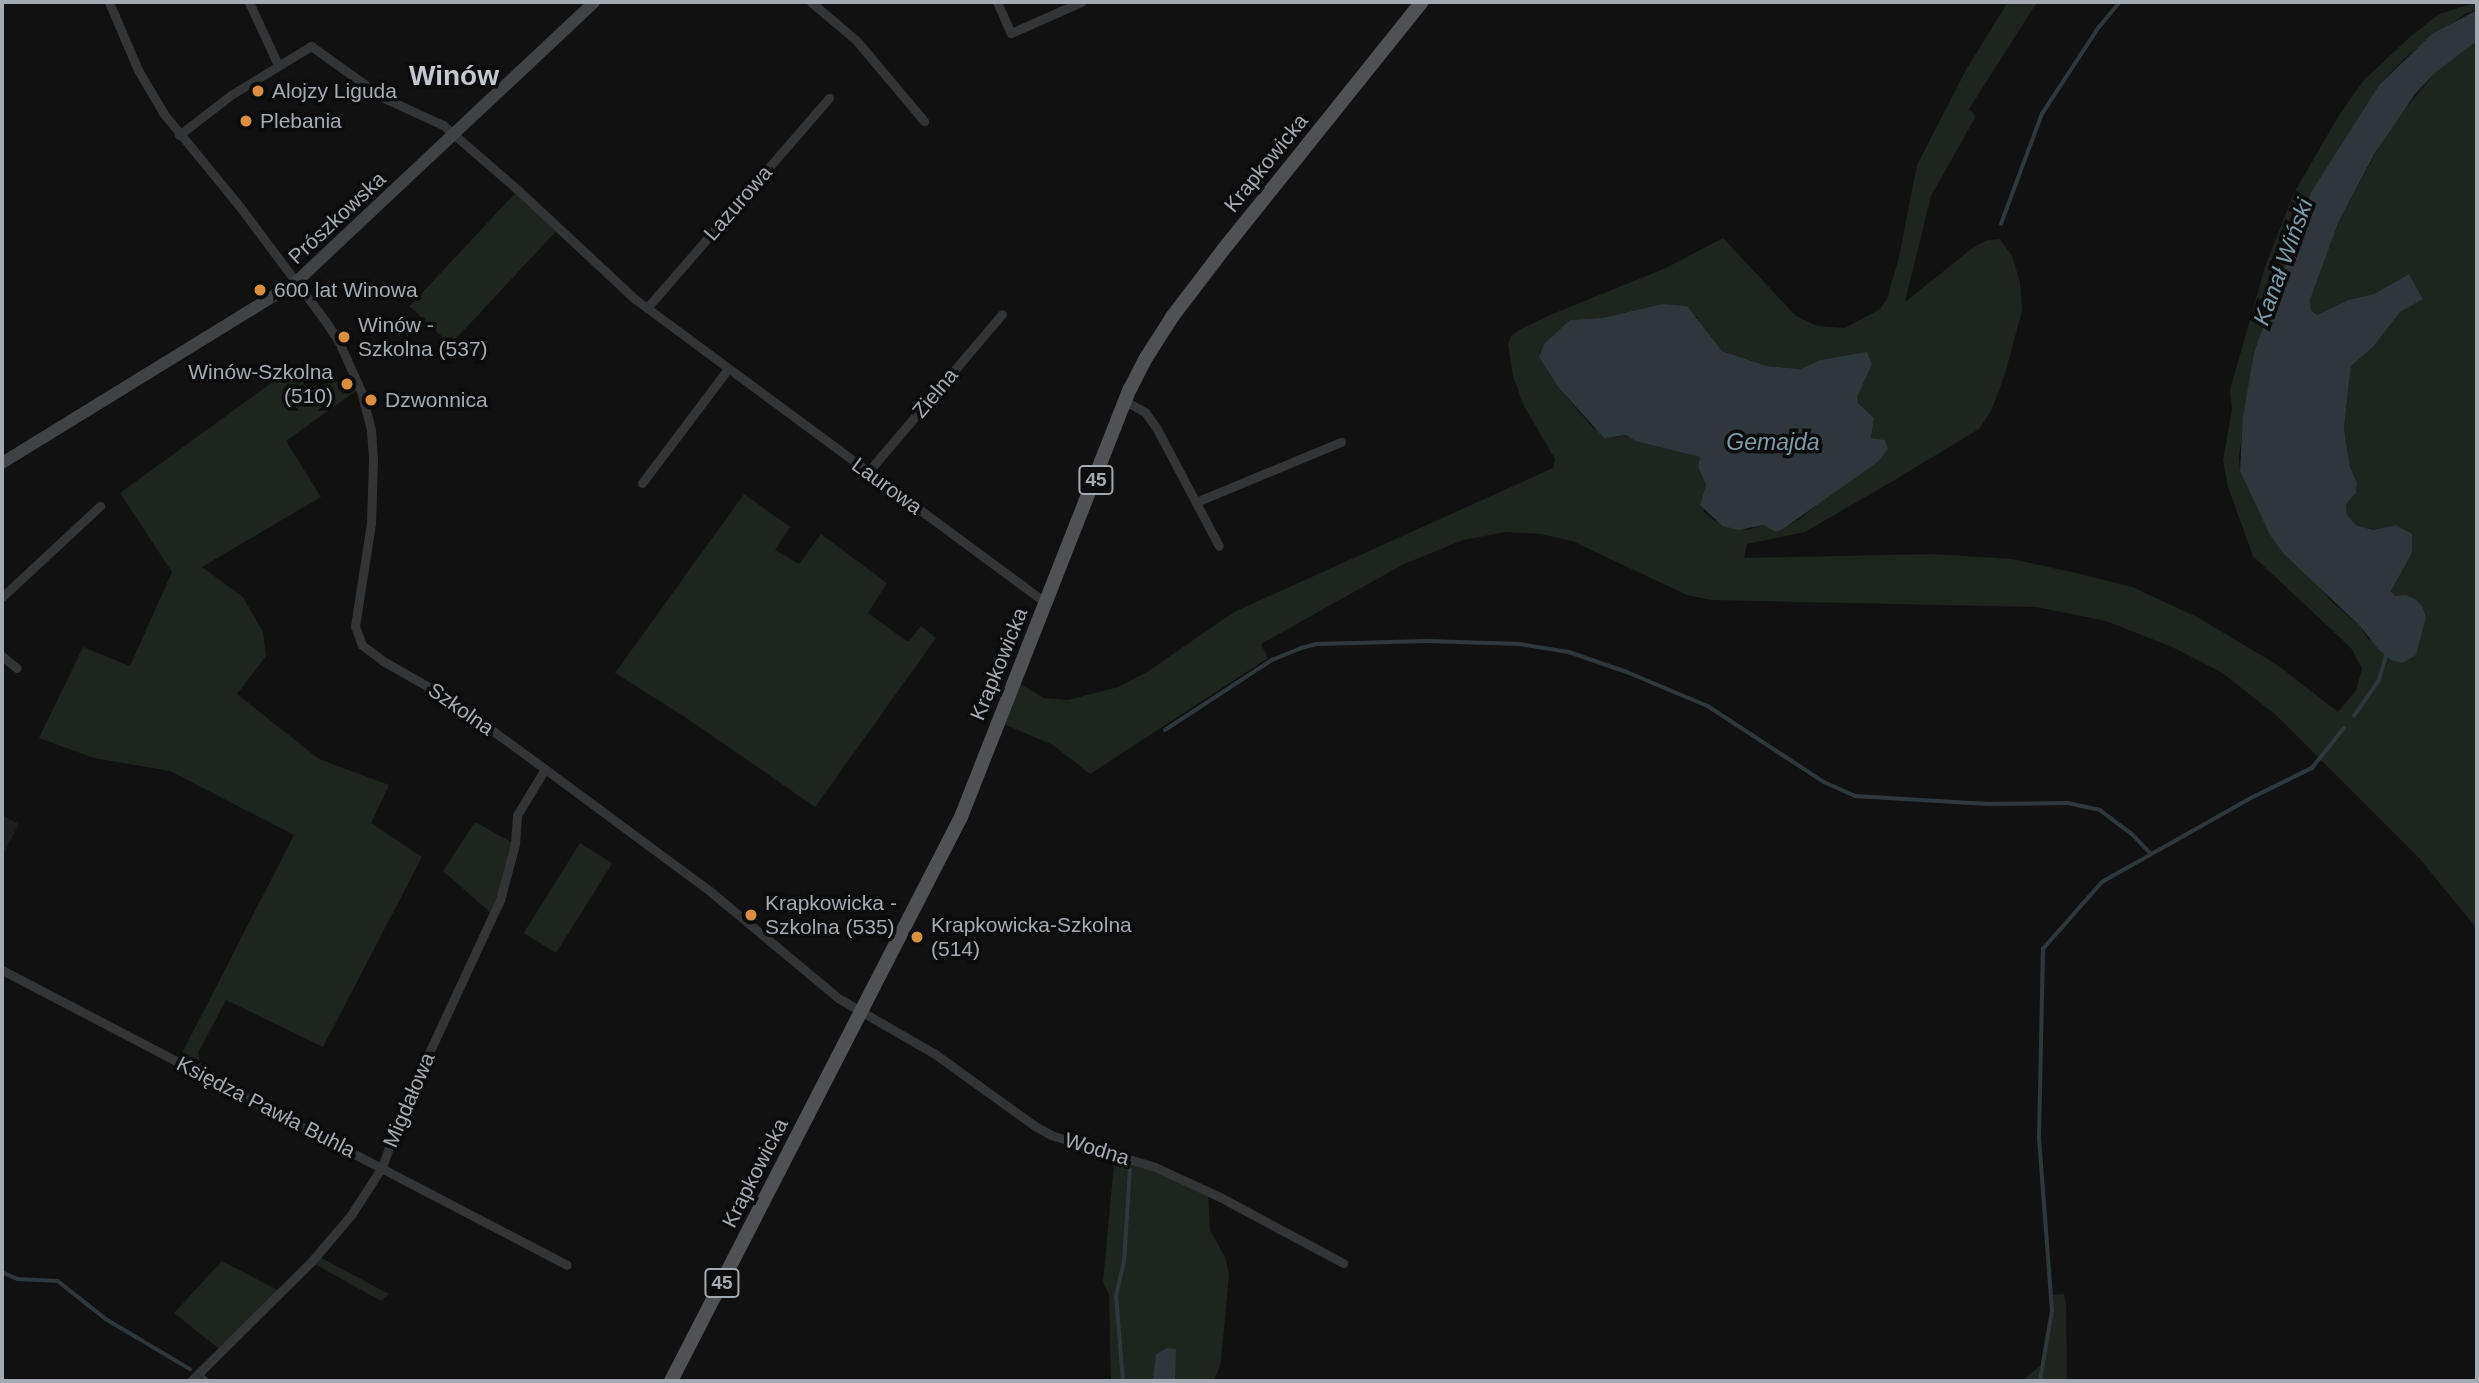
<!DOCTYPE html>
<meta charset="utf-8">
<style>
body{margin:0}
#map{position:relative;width:2479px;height:1383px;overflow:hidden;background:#111112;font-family:Arial,sans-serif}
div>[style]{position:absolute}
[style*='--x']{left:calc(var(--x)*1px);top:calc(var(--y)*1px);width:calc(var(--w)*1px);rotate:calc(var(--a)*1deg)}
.built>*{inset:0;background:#1d1d1f}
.green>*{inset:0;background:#1e241e;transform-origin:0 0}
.water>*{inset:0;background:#2e373b}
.stream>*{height:3.5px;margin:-1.75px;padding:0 1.75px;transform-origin:1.75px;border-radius:1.75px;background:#2e373b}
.minor>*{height:9px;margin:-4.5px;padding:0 4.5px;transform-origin:4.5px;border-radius:4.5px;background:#323436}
.secondary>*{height:12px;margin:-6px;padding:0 6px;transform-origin:6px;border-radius:6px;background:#404346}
.primary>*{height:14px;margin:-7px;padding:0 7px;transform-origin:7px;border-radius:7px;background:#4f5155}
.dots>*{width:19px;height:19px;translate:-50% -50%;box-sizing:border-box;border:4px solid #0c0c0d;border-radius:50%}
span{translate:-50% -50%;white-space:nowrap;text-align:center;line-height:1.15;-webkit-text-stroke:7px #0c0c0d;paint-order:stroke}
.shield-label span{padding:2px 5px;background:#0c0c0d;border:2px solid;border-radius:5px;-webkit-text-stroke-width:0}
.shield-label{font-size:19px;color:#a4aab1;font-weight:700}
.poi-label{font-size:21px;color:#a4aab1}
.left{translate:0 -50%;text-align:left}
.right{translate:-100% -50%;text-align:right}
.street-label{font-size:21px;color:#a4aab1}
.water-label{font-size:23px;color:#7e9ba8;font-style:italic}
.district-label{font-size:28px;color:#c4c8ce;font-weight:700}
.frame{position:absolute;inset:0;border:4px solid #a4aab1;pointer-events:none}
</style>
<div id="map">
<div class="built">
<div style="clip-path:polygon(2px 815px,19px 824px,2px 856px)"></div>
</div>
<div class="green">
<div style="clip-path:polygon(evenodd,2008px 2px,2037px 2px,1969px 109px,1976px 116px,1931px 196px,1905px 302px,1975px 246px,1988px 240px,2000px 239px,2012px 256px,2020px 282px,2022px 311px,2005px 374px,1991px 411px,1979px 429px,1893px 481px,1805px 532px,1747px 544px,1744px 558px,1933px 554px,2012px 559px,2076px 573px,2132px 587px,2197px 617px,2276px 664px,2338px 712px,2356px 690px,2362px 668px,2351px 648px,2253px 556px,2228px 487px,2223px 460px,2232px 410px,2230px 390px,2265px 267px,2294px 193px,2339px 115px,2364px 80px,2411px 36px,2439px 14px,2477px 2px,2477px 10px,2465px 14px,2409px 54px,2379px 85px,2311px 192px,2254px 352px,2239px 457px,2240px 471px,2260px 513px,2331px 601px,2360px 626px,2368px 639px,2416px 655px,2426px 618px,2423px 607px,2406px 595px,2395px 596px,2391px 591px,2412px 553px,2396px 525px,2373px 530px,2356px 525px,2347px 515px,2346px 504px,2356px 493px,2357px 483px,2350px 467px,2344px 428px,2351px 366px,2373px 347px,2400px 312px,2422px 298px,2409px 274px,2374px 294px,2348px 300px,2317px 315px,2311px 310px,2310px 300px,2339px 221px,2390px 127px,2435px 73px,2477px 41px,2477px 929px,2420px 859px,2276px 715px,2221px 672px,2172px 647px,2106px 621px,2036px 607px,1711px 600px,1687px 595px,1572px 541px,1541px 534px,1506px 532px,1463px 540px,1402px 565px,1261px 644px,1268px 658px,1090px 774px,1053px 745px,999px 722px,1015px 681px,1044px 698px,1068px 700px,1118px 687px,1147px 672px,1234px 612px,1553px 468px,1555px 459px,1524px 406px,1513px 376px,1508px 344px,1511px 336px,1519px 330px,1550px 315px,1666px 268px,1723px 238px,1796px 316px,1817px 326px,1845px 328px,1880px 309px,1887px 299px,1899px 257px,1917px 165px,1967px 68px,2008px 2px,1662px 304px,1697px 317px,1705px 333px,1722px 351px,1767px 366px,1800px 369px,1820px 360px,1867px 353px,1864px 381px,1857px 397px,1859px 404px,1874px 418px,1871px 439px,1881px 439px,1879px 461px,1837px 488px,1800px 519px,1776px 532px,1763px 525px,1747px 530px,1722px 526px,1711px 518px,1704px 512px,1706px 485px,1698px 468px,1700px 457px,1635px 441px,1626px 435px,1616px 437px,1594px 429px,1558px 387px,1539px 357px,1541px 350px,1570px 320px,1602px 318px,1662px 304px)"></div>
<div style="left:518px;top:190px;width:56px;height:159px;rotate:43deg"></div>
<div style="clip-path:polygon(293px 367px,307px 388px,355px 378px,360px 388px,286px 441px,321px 497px,202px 567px,243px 597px,263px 632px,266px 656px,237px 694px,319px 759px,389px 785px,371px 823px,422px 857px,323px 1047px,226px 1000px,198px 1053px,204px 1075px,178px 1061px,294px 835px,170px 771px,94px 758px,39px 738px,83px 647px,130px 666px,172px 572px,120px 493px)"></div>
<div style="clip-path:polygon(744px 494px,790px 527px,775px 550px,799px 564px,821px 534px,887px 583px,868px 613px,908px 642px,921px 626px,936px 638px,815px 807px,685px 717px,615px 673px)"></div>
<div style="clip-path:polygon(475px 822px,515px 844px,493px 915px,443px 871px)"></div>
<div style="left:580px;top:843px;width:38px;height:106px;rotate:32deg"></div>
<div style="clip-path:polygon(1115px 1154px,1208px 1192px,1210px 1230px,1225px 1257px,1229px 1274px,1221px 1362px,1214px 1381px,1111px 1381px,1109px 1295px,1103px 1281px)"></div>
<div style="clip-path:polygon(316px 1255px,389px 1294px,381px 1301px,311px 1262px)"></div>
<div style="clip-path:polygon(222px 1261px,281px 1292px,223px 1352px,174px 1313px)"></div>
<div style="clip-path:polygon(2064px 1294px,2066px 1304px,2067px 1381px,2022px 1381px,2043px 1363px,2052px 1311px,2051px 1295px)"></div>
</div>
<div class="water">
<div style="clip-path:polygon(2477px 10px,2477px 41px,2435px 73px,2415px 94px,2375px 153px,2339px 221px,2310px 300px,2311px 310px,2317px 315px,2348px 300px,2374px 294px,2409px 274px,2423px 299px,2400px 312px,2373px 347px,2351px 366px,2344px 428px,2350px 467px,2357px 483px,2356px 493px,2346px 504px,2347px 515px,2356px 525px,2373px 530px,2396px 525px,2412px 534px,2412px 553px,2391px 591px,2395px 596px,2406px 595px,2415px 599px,2423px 607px,2426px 618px,2416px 655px,2402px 663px,2391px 660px,2379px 650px,2360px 626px,2284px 554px,2270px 535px,2240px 471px,2243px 417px,2254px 352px,2311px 192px,2379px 85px,2432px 34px)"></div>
<div style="clip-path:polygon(1662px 304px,1687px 306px,1722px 351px,1767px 366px,1800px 369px,1820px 360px,1867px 352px,1872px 364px,1857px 397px,1859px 404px,1874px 418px,1871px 438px,1885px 440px,1888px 449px,1879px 461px,1783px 529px,1776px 532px,1763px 525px,1739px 530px,1722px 526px,1700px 505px,1706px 485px,1698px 467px,1700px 457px,1635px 441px,1626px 435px,1604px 438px,1558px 387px,1539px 357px,1544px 344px,1570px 320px,1602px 318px)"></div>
<div style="clip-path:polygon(1167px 1348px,1176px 1349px,1175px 1381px,1153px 1381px,1156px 1354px)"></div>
</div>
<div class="stream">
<div style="--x:2001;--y:224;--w:117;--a:-69.6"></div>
<div style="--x:2042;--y:114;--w:104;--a:-56.8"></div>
<div style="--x:2099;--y:27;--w:33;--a:-50"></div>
<div style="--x:2354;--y:716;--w:44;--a:-55.2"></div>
<div style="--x:2379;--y:680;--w:25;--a:-74"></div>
<div style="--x:1165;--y:730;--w:128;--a:-33.2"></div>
<div style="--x:1272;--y:660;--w:31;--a:-22"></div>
<div style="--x:1301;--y:648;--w:16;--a:-14"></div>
<div style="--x:1317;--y:644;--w:110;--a:-1.6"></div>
<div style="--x:1427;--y:641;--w:93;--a:1.8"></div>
<div style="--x:1520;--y:644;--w:50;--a:9.3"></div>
<div style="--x:1569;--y:652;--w:61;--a:19"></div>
<div style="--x:1627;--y:672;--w:88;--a:22.8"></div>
<div style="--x:1708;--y:706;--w:139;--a:33.2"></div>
<div style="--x:1824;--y:782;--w:34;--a:24"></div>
<div style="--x:1855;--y:796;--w:133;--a:3.4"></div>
<div style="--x:1988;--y:804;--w:80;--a:-0.7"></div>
<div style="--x:2068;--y:803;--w:33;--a:12"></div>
<div style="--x:2100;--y:810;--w:39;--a:37"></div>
<div style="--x:2131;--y:833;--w:29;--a:46"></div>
<div style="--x:2;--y:1272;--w:17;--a:24"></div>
<div style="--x:18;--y:1279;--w:40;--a:2.9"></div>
<div style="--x:58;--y:1281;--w:61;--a:38.4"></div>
<div style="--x:106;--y:1319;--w:98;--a:30.8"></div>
<div style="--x:204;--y:1377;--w:6;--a:45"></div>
<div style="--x:1123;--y:1381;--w:85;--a:-94.7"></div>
<div style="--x:1116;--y:1296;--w:35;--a:-77"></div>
<div style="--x:1124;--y:1262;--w:92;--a:-86.3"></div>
<div style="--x:2040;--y:1381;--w:71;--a:-80.3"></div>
<div style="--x:2052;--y:1311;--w:172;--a:-94.3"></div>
<div style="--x:2039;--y:1139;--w:190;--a:-88.8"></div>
<div style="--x:2043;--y:949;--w:89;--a:-48.6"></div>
<div style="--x:2102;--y:882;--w:173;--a:-29.4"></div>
<div style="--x:2253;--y:797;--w:66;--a:-26.2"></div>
<div style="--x:2312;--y:768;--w:51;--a:-51.3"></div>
</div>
<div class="minor">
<div style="--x:109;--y:2;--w:74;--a:66.9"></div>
<div style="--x:138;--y:70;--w:51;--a:59.4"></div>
<div style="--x:164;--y:114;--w:120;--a:50.7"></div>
<div style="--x:240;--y:207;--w:144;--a:53.2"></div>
<div style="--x:326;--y:322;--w:24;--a:57"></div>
<div style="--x:339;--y:342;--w:54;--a:65.8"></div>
<div style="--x:361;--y:391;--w:40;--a:75.6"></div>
<div style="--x:371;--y:430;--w:30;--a:86"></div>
<div style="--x:373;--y:460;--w:63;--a:91.8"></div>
<div style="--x:371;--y:523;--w:104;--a:98.8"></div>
<div style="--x:355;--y:626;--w:20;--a:70"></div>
<div style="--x:362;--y:645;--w:26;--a:37"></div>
<div style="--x:383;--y:661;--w:75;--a:29.6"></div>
<div style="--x:448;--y:698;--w:120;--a:36.2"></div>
<div style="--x:545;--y:769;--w:207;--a:36.5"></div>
<div style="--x:711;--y:892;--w:165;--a:39.8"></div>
<div style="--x:838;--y:998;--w:112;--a:30"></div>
<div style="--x:935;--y:1054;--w:123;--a:35.8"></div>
<div style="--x:1035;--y:1126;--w:18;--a:29"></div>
<div style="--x:1051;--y:1135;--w:109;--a:17.1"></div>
<div style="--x:1155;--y:1167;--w:72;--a:24.8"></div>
<div style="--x:1220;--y:1197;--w:140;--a:28.2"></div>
<div style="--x:249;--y:2;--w:69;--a:65.3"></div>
<div style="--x:811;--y:2;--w:59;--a:40.2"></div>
<div style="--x:856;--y:40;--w:106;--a:50"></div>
<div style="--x:997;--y:2;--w:34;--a:66"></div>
<div style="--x:1011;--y:33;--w:77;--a:-23.9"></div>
<div style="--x:179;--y:135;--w:66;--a:-37.6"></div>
<div style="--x:231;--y:95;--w:94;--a:-31.5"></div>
<div style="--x:311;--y:46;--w:90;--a:35.5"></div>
<div style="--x:384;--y:98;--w:65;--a:24.6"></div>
<div style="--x:443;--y:125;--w:99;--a:40.9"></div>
<div style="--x:518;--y:190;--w:160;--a:43"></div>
<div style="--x:635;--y:299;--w:511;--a:36.49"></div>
<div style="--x:647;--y:308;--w:278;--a:-49.1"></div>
<div style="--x:1125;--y:401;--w:23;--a:29"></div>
<div style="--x:1145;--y:412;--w:21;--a:55"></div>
<div style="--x:1157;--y:429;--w:132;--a:62.1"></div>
<div style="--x:868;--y:472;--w:207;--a:-49.7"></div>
<div style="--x:642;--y:483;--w:143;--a:-53"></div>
<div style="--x:1196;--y:502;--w:157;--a:-22.5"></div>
<div style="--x:2;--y:597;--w:134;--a:-42.9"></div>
<div style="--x:2;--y:656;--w:19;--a:39"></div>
<div style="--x:2;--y:970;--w:637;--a:27.57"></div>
<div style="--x:191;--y:1381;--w:169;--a:-44.8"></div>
<div style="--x:311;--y:1262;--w:62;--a:-49.6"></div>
<div style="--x:351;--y:1215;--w:57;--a:-57.1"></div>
<div style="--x:382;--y:1167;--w:59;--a:-70.3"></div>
<div style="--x:402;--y:1111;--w:233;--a:-65.1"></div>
<div style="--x:500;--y:900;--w:58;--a:-75"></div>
<div style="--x:515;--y:844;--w:29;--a:-86"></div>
<div style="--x:517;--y:815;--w:54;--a:-58.7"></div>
</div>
<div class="secondary">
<div style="--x:2;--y:463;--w:344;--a:-31.6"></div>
<div style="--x:295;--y:283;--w:410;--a:-43.2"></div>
</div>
<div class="primary">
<div style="--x:671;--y:1381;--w:634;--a:-62.79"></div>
<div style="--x:961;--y:817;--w:460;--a:-68.5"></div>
<div style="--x:1130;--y:389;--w:35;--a:-63"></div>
<div style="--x:1146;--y:358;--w:49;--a:-57.6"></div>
<div style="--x:1172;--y:317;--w:84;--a:-52.7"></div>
<div style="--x:1223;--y:250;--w:318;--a:-51.3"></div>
</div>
<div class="dots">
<div style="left:258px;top:91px;background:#da8e40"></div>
<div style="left:246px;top:121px;background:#da8e40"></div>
<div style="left:260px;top:290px;background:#da8e40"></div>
<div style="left:344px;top:337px;background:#da8e40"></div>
<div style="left:347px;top:384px;background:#da8e40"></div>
<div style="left:371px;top:400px;background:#da8e40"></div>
<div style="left:751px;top:915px;background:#da8e40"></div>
<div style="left:917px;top:937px;background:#da8e40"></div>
</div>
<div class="shield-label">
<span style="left:1096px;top:480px">45</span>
<span style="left:722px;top:1283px">45</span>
</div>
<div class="poi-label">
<span class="left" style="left:272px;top:91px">Alojzy Liguda</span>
<span class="left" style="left:260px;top:121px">Plebania</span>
<span class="left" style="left:274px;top:290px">600 lat Winowa</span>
<span class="left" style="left:358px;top:337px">Winów -<br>Szkolna (537)</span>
<span class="right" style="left:333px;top:384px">Winów-Szkolna<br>(510)</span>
<span class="left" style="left:385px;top:400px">Dzwonnica</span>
<span class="left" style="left:765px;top:915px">Krapkowicka -<br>Szkolna (535)</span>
<span class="left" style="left:931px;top:937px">Krapkowicka-Szkolna<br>(514)</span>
</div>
<div class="street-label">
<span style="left:1266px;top:163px;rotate:-51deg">Krapkowicka</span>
<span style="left:738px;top:203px;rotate:-49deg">Lazurowa</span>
<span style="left:337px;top:218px;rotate:-43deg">Prószkowska</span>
<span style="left:935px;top:393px;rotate:-50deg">Zielna</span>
<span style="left:887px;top:486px;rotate:36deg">Laurowa</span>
<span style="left:999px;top:664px;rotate:-68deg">Krapkowicka</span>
<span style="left:461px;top:709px;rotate:35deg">Szkolna</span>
<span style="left:409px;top:1100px;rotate:-67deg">Migdałowa</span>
<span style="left:266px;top:1107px;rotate:27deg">Księdza Pawła Buhla</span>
<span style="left:1097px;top:1149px;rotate:17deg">Wodna</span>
<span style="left:755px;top:1173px;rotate:-63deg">Krapkowicka</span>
</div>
<div class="water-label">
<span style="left:2283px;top:262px;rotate:-70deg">Kanał Wiński</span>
<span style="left:1773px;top:442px">Gemajda</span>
</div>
<div class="district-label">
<span style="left:454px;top:76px">Winów</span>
</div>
<div class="frame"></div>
</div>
